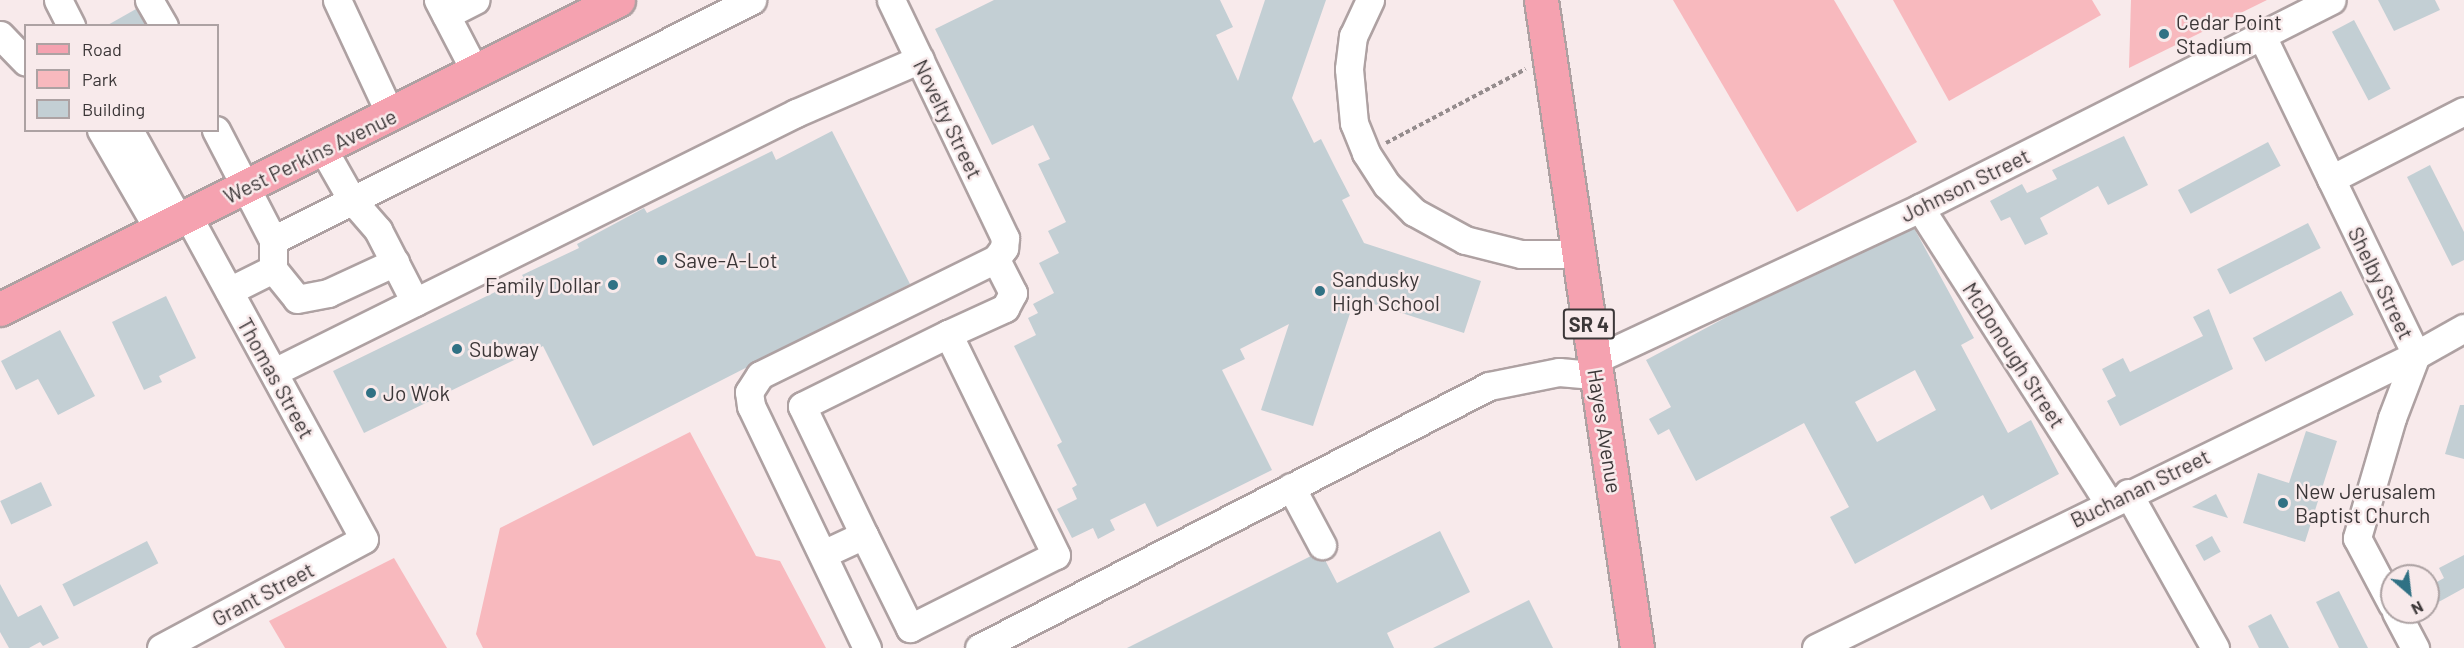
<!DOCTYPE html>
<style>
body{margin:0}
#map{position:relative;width:2464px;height:648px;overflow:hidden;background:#f8eaeb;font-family:Barlow,sans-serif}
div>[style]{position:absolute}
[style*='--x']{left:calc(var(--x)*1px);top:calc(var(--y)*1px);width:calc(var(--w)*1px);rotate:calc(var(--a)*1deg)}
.green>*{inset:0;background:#f8b9be}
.building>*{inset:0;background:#c3cfd4;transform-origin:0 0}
.path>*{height:4px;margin-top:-2px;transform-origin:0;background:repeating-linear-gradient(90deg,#958c8d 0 4.5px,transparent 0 7.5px)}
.roads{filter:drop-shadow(2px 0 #aea1a2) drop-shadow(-2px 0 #aea1a2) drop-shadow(0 2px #aea1a2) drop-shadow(0 -2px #aea1a2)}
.minor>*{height:27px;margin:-13.5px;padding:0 13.5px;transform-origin:13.5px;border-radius:13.5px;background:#fff}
.major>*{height:33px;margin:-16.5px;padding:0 16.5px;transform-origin:16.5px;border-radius:16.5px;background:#f5a2b0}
.dots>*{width:16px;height:16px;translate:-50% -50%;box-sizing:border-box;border:3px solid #f8eaeb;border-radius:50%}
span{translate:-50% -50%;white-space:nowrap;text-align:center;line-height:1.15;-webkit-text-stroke:5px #f8eaeb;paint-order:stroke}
.shield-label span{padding:2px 4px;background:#f8eaeb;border:2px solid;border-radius:4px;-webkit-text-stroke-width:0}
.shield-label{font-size:20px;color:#3c3738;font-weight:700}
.poi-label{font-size:21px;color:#3c3738}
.left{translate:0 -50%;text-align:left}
.right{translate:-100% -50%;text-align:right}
.street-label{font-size:21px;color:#3c3738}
.legend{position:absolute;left:24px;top:24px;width:195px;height:108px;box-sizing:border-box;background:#f8eaeb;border:2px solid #ada2a3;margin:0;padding:8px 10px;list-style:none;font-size:18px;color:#3c3738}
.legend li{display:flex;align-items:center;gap:12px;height:30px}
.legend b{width:30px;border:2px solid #ada2a3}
.north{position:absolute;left:2380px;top:564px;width:60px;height:60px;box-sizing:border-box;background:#f8eaeb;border:2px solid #ada2a3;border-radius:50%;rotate:152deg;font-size:16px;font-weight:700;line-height:24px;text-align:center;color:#3c3738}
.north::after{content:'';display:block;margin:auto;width:21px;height:27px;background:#307184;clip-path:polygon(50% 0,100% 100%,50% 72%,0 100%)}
</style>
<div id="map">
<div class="green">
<div style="clip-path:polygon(1673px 0,1834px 0,1917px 142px,1797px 212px)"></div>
<div style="clip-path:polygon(1893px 0,2092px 0,2101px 15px,1949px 101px)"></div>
<div style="clip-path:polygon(2131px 0,2267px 0,2129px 68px)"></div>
<div style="clip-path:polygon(690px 432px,756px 556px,780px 561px,826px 648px,483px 648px,476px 634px,500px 528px)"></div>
<div style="clip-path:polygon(394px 558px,447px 648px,285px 648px,269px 621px)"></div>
</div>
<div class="building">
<div style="clip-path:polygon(994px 0,1220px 0,1233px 27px,1216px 35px,1238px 81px,1265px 0,1326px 0,1292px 98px,1314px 143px,1321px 139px,1336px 169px,1350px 196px,1342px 200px,1364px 243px,1481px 281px,1464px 333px,1355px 298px,1313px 426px,1261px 410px,1289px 324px,1240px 349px,1245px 359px,1222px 370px,1272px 470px,1157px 527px,1145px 503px,1110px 520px,1115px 530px,1098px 539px,1093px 528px,1072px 538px,1057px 509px,1077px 499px,1072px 488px,1077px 485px,1057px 445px,1062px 442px,1014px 346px,1036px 335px,1028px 318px,1038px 313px,1033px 304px,1054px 293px,1039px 263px,1059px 253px,1048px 231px,1066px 222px,1038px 164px,1050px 159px,1033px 125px,992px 145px,935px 29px)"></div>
<div style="clip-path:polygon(2378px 0,2435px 0,2440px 10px,2394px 31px)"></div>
<div style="clip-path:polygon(136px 9px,146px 26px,106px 26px)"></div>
<div style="left:2354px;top:20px;width:78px;height:25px;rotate:62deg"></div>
<div style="clip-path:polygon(832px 131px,910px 284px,593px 446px,543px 346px,364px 433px,333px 371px,524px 278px,522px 275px,579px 248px,577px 244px,644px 208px,647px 213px,772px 151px,776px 160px)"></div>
<div style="clip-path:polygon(2124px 136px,2148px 185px,2108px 205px,2098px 186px,2040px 218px,2048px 234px,2025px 245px,2010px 217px,2001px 221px,1990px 201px,2022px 184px,2027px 193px,2057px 179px,2052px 170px)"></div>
<div style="left:2268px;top:142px;width:27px;height:102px;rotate:62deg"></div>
<div style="clip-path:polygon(2430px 165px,2464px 232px,2464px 260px,2452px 266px,2407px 177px)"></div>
<div style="left:2308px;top:223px;width:28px;height:102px;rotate:63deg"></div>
<div style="clip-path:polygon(evenodd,1914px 228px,1974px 338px,1961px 345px,2008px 433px,2031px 420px,2059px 474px,1991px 510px,1983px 495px,1855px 564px,1830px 517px,1849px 507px,1804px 423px,1696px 481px,1669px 429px,1658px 435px,1649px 419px,1671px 407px,1646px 360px,1753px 303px,1914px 228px,1915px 370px,1936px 410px,1877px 442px,1855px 402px,1915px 370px)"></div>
<div style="left:2341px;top:291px;width:27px;height:100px;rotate:62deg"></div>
<div style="clip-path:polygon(166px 296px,196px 358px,159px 376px,162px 382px,144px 390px,112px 322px)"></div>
<div style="clip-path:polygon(2209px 309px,2233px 369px,2120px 426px,2107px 401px,2116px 396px,2102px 369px,2123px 358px,2130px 372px,2203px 336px,2193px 317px)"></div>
<div style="clip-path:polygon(60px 330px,95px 396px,58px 415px,38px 379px,16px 390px,1px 361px)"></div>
<div style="clip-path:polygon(2460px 405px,2464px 405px,2464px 459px,2445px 454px)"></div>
<div style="clip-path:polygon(2306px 431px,2337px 441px,2305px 542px,2243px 523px,2258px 473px,2289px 483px)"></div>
<div style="left:41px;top:482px;width:26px;height:45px;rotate:65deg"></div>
<div style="clip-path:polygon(2216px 494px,2228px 518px,2192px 507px)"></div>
<div style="clip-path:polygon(1440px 531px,1470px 592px,1387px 633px,1394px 648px,1127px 648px,1311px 556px,1325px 560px,1337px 583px)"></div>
<div style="left:2212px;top:536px;width:18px;height:19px;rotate:61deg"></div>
<div style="left:147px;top:541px;width:25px;height:95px;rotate:63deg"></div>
<div style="clip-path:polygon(2464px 555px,2464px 588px,2435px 604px,2428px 587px,2444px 578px,2439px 568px)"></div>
<div style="clip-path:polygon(0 584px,18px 617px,41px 605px,59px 638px,43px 646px,40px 642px,29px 648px,9px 648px,0 632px)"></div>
<div style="clip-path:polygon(2339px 591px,2368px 648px,2339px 648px,2316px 602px)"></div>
<div style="clip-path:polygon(1529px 600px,1553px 648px,1433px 648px)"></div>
<div style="clip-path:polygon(2271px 614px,2289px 648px,2259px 648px,2248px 626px)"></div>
</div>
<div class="path">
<div style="--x:1386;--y:143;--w:158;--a:-27.9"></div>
</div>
<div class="roads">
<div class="minor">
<div style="--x:58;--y:0;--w:29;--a:63"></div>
<div style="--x:149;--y:0;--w:30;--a:60"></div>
<div style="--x:337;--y:0;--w:128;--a:65"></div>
<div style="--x:438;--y:0;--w:82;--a:62.5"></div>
<div style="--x:1370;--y:0;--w:40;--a:115"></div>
<div style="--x:1353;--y:36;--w:33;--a:97"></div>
<div style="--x:1349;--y:69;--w:54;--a:84.7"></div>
<div style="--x:1354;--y:123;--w:32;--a:68"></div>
<div style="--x:1366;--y:153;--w:38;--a:57"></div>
<div style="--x:1387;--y:185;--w:38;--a:45"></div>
<div style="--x:1414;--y:212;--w:58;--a:28.8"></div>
<div style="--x:1465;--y:240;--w:58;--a:14"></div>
<div style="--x:1521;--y:254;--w:58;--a:0"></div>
<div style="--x:446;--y:15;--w:33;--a:-27"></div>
<div style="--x:0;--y:35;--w:37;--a:46"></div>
<div style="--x:2262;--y:36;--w:354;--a:64.2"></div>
<div style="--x:2416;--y:355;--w:67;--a:110.9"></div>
<div style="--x:2392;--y:418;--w:125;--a:106.3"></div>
<div style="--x:2357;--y:538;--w:75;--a:62.1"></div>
<div style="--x:101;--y:130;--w:116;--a:59.9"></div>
<div style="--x:129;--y:130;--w:103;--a:60.9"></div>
<div style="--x:216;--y:130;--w:124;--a:62.6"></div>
<div style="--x:273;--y:240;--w:29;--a:90"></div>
<div style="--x:273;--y:269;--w:49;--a:153.4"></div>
<div style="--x:323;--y:149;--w:59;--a:60.4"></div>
<div style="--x:352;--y:200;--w:40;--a:49"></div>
<div style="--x:378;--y:230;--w:81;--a:62.8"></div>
<div style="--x:2331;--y:179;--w:149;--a:-27.1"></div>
<div style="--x:1920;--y:208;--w:349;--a:57.4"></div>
<div style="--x:273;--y:240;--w:536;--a:-26.61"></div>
<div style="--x:273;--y:269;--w:38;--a:51"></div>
<div style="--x:297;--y:299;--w:32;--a:-11"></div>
<div style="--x:328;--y:293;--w:74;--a:-24.8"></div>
<div style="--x:1594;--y:360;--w:360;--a:-25"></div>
<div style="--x:1920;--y:208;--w:461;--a:-26.8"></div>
<div style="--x:274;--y:372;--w:583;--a:-26.39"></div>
<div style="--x:796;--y:113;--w:135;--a:-23.5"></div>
<div style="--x:1291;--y:487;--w:66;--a:61.9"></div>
<div style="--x:2128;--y:493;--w:178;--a:60.7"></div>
<div style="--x:864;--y:535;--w:143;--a:-115.7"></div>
<div style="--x:802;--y:406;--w:163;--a:-26.3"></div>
<div style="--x:823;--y:554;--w:45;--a:-24.9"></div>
<div style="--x:864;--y:535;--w:104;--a:63.7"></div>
<div style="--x:910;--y:628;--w:163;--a:-26.6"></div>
<div style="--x:1056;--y:555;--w:246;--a:-116"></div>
<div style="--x:948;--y:334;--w:63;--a:-24.5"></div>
<div style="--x:1005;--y:308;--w:17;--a:-62"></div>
<div style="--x:1013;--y:293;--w:38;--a:-117"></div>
<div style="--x:2396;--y:612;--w:41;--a:62.2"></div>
<div style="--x:161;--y:648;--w:230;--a:-28.2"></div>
<div style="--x:364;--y:539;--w:368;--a:-118.6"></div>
<div style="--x:867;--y:648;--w:268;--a:-115.6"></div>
<div style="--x:751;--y:406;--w:14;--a:-98"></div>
<div style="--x:749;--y:392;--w:20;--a:-57"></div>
<div style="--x:760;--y:375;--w:263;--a:-26.2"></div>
<div style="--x:996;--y:259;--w:14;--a:-54"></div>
<div style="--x:1004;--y:248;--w:10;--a:-84"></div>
<div style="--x:1005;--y:238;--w:264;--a:-115.6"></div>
<div style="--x:979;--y:648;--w:573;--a:-27.19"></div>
<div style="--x:1489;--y:386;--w:71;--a:-11.3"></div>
<div style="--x:1559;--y:372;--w:37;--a:5"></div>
<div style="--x:1816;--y:648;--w:668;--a:-26.03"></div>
<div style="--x:2416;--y:355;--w:55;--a:-29.4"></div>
</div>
<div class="major">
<div style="--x:1541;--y:0;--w:655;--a:81.57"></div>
<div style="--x:0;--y:309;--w:691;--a:-26.57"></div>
</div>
</div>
<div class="dots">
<div style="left:2164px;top:34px;background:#307184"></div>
<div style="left:662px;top:260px;background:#307184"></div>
<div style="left:613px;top:285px;background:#307184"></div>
<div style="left:1320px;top:291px;background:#307184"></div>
<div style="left:457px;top:349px;background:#307184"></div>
<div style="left:371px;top:393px;background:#307184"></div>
<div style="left:2283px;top:503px;background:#307184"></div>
</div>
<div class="shield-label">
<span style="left:1589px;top:324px">SR 4</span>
</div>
<div class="poi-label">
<span class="left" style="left:2176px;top:34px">Cedar Point<br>Stadium</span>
<span class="left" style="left:674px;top:260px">Save-A-Lot</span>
<span class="left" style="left:1332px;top:291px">Sandusky<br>High School</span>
<span class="right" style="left:601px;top:285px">Family Dollar</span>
<span class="left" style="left:469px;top:349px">Subway</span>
<span class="left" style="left:383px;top:393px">Jo Wok</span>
<span class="left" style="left:2295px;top:503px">New Jerusalem<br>Baptist Church</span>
</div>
<div class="street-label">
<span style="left:948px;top:119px;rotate:64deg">Novelty Street</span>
<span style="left:310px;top:156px;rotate:-26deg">West Perkins Avenue</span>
<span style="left:1965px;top:185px;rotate:-26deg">Johnson Street</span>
<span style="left:2381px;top:283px;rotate:64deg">Shelby Street</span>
<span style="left:2014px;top:355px;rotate:57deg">McDonough Street</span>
<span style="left:276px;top:378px;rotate:61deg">Thomas Street</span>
<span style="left:1605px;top:431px;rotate:81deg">Hayes Avenue</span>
<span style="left:2140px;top:488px;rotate:-26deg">Buchanan Street</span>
<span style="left:263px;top:594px;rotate:-28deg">Grant Street</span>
</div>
<ul class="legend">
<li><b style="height:8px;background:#f5a2b0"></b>Road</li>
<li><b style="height:16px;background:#f8b9be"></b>Park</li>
<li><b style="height:16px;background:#c3cfd4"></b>Building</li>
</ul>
<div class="north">N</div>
</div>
